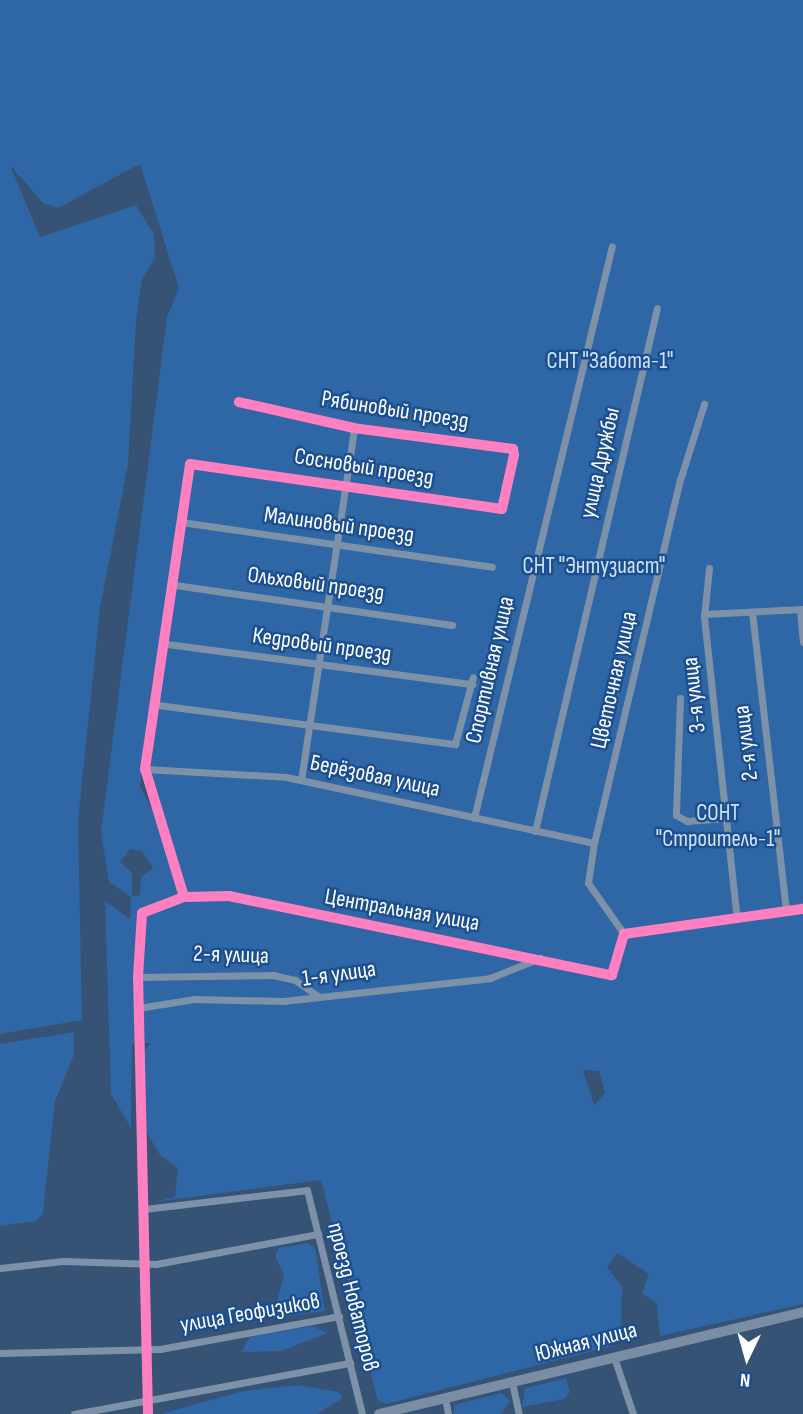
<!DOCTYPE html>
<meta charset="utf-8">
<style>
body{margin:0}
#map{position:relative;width:803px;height:1414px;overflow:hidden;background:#365274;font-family:"Sofia Sans Condensed",sans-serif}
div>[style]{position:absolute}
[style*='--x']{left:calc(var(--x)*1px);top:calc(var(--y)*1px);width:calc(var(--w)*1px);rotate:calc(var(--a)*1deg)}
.green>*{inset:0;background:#2f66a5}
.street>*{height:7px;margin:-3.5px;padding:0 3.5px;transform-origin:3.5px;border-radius:3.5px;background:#7d92a8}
.secondary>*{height:10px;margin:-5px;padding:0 5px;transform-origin:5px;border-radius:5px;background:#798da4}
.cycleway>*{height:10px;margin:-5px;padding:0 5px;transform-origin:5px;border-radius:5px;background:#ff80c0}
span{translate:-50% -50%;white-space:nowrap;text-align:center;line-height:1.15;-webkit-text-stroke:5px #1b4f8f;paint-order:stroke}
.park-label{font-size:23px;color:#cfe3fa}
.street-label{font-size:23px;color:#fff}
.north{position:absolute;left:712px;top:1323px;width:70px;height:70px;-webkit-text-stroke:5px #1b4f8f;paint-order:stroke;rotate:185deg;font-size:19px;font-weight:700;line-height:28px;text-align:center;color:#fff}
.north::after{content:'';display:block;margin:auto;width:24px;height:32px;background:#fff;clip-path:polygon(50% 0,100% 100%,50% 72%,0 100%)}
</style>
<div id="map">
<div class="green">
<div style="clip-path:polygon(evenodd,0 0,803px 0,803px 1304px,660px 1336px,657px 1304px,642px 1293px,649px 1274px,617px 1253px,607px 1267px,622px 1287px,621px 1327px,612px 1346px,386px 1404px,378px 1401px,321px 1180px,154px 1202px,175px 1197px,178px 1168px,160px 1155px,146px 1131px,144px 1050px,152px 1043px,132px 1044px,131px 1128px,111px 1094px,105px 901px,130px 919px,131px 897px,109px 882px,101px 832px,167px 317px,179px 288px,140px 164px,58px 208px,43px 203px,10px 165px,40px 237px,136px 205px,154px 234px,155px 258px,142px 279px,136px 322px,128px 464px,100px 608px,78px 821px,82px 1020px,0 1034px,0 0,156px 672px,147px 768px,155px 815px,140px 786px,156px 672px,0 0,130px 849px,142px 851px,153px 868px,141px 878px,140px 895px,132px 896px,132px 873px,120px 862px,130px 849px,0 0,583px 1070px,599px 1071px,605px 1093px,594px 1105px,583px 1070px)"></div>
<div style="clip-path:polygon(74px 1032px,74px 1055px,55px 1101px,43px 1213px,36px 1221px,0 1226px,0 1044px)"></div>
<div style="clip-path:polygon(308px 1243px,315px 1248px,325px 1311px,281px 1317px,276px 1305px,284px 1275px,275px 1255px,279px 1248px)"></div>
<div style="clip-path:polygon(312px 1326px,328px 1333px,281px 1351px,241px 1352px,250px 1337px)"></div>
<div style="clip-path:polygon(566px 1378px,570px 1392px,564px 1399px,522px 1407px,525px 1388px)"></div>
<div style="clip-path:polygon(298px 1385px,339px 1392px,343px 1398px,317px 1414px,161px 1414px,243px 1391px)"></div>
<div style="clip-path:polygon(501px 1393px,510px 1401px,501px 1414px,454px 1414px,454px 1405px)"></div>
</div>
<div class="street">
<div style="--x:181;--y:522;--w:314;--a:8.2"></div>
<div style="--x:709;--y:568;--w:49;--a:95.8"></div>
<div style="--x:704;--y:617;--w:304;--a:83.8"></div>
<div style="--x:175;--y:585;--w:280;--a:8.2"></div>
<div style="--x:800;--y:609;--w:33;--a:85"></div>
<div style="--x:752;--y:612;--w:301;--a:83.5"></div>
<div style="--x:704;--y:614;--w:99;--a:-2.9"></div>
<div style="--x:167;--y:644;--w:308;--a:7.5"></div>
<div style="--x:680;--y:698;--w:117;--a:92"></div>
<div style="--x:676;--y:815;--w:13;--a:29"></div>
<div style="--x:687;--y:821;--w:40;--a:-4.3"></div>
<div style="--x:158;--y:705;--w:300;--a:7.5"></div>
<div style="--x:455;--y:744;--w:69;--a:-75"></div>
<div style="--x:145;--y:769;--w:141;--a:3.2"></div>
<div style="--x:286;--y:777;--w:315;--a:12.1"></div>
<div style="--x:301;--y:780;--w:356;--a:-81.4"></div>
<div style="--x:474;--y:818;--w:588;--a:-76.44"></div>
<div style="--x:535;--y:831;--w:537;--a:-76.87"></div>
<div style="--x:184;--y:897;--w:134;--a:-106.9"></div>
<div style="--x:145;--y:769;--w:308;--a:-81.6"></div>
<div style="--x:190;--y:464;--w:315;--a:8.2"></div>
<div style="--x:502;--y:509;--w:55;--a:-77.5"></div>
<div style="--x:514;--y:455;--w:6;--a:-99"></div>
<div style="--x:513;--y:449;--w:160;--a:-172.5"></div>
<div style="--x:354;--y:428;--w:118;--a:-167.3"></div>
<div style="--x:624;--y:934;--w:62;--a:-125.2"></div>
<div style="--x:588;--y:883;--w:40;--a:-81.5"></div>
<div style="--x:594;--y:843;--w:373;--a:-76.7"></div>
<div style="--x:680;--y:480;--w:80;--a:-72.5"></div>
<div style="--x:138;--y:977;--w:135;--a:-0.8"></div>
<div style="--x:273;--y:975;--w:23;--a:13"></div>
<div style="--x:295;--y:980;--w:28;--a:35"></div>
<div style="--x:138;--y:1008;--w:57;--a:-9.1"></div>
<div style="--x:194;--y:999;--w:89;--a:1.3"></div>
<div style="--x:283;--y:1001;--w:208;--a:-6.3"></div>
<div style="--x:490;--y:978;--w:54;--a:-21.8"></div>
<div style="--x:144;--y:1209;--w:164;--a:-6.6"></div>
<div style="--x:307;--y:1190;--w:231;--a:76.2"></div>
<div style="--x:0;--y:1268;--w:63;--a:-6.3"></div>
<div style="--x:63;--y:1261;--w:93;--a:1.8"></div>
<div style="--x:156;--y:1264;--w:165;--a:-10.5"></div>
<div style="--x:0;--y:1353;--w:160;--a:-1.4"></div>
<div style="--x:160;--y:1349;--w:182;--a:-10.4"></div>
<div style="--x:614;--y:1357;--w:60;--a:71.6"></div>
<div style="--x:512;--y:1382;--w:33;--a:78"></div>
<div style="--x:445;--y:1398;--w:16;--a:79"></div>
<div style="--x:74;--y:1414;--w:281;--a:-10.5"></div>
<div style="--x:148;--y:1414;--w:437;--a:-91.3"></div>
<div style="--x:138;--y:977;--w:64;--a:-86.4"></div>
<div style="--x:142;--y:913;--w:45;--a:-20.9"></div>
<div style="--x:184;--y:897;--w:45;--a:-1.3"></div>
<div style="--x:229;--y:896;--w:391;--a:11.7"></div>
<div style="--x:612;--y:975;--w:43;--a:-73.7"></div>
<div style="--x:624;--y:934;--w:181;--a:-8"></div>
</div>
<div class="secondary">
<div style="--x:379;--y:1414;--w:436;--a:-13.5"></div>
</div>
<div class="cycleway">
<div style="--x:184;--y:897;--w:134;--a:-106.9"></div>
<div style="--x:145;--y:769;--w:308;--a:-81.6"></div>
<div style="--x:190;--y:464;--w:315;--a:8.2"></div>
<div style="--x:502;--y:509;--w:55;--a:-77.5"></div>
<div style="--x:514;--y:455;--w:6;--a:-99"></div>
<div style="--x:513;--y:449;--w:160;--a:-172.5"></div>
<div style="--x:354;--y:428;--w:118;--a:-167.3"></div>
<div style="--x:148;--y:1414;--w:437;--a:-91.3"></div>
<div style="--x:138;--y:977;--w:64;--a:-86.4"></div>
<div style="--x:142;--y:913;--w:45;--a:-20.9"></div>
<div style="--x:184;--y:897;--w:45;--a:-1.3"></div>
<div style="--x:229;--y:896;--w:391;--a:11.7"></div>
<div style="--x:612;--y:975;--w:43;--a:-73.7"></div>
<div style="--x:624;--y:934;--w:181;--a:-8"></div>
</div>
<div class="park-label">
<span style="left:610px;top:361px">СНТ "Забота-1"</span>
<span style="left:594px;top:566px">СНТ "Энтузиаст"</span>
<span style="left:718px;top:826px">СОНТ<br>"Строитель-1"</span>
</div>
<div class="street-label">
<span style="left:395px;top:410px;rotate:9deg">Рябиновый проезд</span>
<span style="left:600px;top:463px;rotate:-77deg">улица Дружбы</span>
<span style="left:364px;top:467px;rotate:9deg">Сосновый проезд</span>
<span style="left:339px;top:525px;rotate:8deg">Малиновый проезд</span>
<span style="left:316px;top:584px;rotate:8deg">Ольховый проезд</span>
<span style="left:322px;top:645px;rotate:8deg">Кедровый проезд</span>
<span style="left:490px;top:670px;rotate:-77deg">Спортивная улица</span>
<span style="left:614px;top:680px;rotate:-77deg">Цветочная улица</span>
<span style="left:694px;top:695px;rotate:-96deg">3-я улица</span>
<span style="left:746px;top:743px;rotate:-97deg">2-я улица</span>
<span style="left:375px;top:776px;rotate:12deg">Берёзовая улица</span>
<span style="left:402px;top:910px;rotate:10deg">Центральная улица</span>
<span style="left:231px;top:955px;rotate:2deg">2-я улица</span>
<span style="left:339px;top:974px;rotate:-8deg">1-я улица</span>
<span style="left:353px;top:1297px;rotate:76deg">проезд Новаторов</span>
<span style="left:250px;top:1313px;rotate:-10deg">улица Геофизиков</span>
<span style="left:586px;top:1342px;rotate:-14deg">Южная улица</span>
</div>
<div class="north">N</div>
</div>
